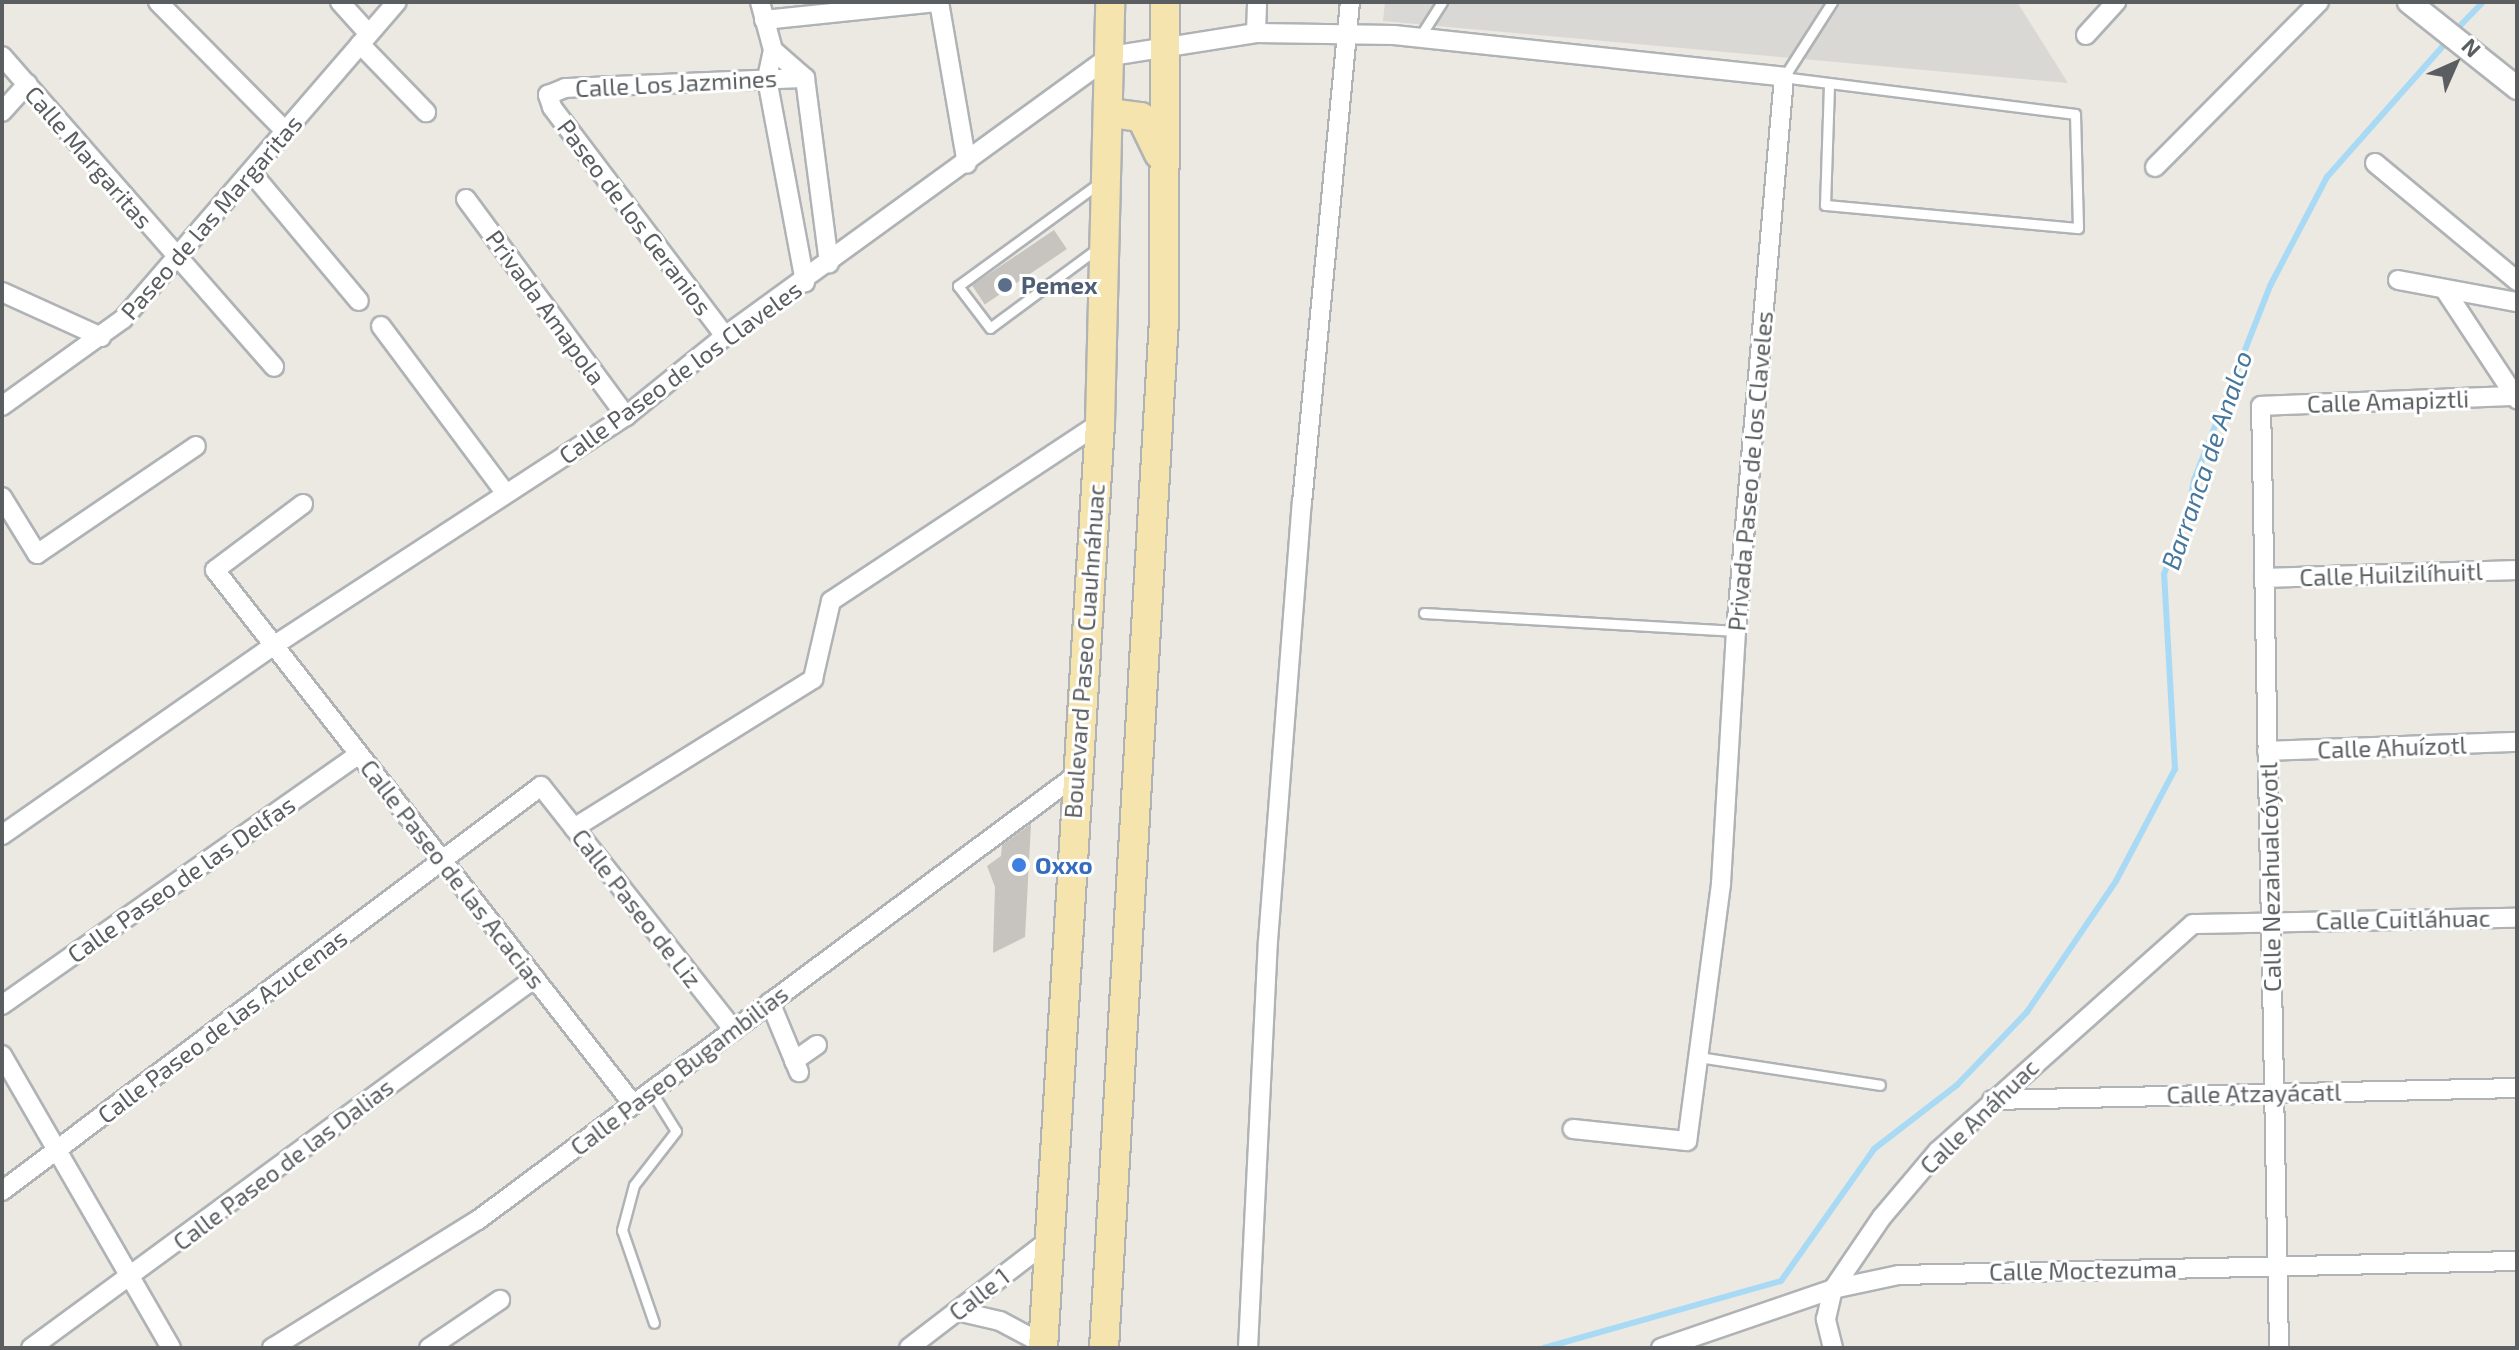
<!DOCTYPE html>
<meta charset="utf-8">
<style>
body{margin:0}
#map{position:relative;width:2519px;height:1350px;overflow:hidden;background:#ebe9e2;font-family:"Exo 2",sans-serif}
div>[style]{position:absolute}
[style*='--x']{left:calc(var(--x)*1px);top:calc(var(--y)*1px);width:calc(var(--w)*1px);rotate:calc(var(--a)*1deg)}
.industrial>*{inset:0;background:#dad8d4}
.stream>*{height:6px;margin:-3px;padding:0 3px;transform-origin:3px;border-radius:3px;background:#a8daf5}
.building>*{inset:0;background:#c7c3bf;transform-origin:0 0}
.roads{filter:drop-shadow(2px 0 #afb3b6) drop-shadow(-2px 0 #afb3b6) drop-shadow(0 2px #afb3b6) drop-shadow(0 -2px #afb3b6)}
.service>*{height:9px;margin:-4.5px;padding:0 4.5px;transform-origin:4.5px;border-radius:4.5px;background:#fff}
.minor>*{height:18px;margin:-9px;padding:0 9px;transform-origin:9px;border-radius:9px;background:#fff}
.tertiary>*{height:22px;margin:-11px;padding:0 11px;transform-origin:11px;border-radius:11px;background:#fff}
.primary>*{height:28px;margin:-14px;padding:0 14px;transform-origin:14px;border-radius:14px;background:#f5e4ad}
.dots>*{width:22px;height:22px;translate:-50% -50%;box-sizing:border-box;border:4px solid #fff;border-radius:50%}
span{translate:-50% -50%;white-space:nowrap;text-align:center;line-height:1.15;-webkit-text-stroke:6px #fff;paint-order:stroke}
.street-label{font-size:24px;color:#5a5e61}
.service-label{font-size:24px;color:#4e5e75;font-weight:700}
.left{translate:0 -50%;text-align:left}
.shop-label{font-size:24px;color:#366cbe;font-weight:700}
.water-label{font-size:26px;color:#46779c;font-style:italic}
.frame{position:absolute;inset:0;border:4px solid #5a5e61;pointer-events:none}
.north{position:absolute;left:2415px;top:24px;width:80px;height:80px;-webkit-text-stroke:6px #fff;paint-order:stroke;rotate:45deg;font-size:22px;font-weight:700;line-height:32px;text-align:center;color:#5a5e61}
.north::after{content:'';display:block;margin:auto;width:28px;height:36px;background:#5a5e61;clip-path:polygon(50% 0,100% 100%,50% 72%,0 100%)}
</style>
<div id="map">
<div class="industrial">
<div style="clip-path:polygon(1385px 2px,2017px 2px,2068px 83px,1383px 21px)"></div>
</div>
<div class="stream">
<div style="--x:2455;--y:31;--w:40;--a:-46"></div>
<div style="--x:1544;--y:1348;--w:246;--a:-15.8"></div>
<div style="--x:1781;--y:1281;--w:161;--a:-54.8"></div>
<div style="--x:1874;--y:1149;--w:105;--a:-37.6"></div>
<div style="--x:1957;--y:1085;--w:101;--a:-46.2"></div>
<div style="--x:2027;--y:1012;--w:158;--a:-55.8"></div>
<div style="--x:2116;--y:881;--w:127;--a:-62.2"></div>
<div style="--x:2175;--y:769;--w:195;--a:-93.2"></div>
<div style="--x:2164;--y:574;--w:67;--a:-69.1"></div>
<div style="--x:2188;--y:511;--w:32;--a:-79"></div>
<div style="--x:2194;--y:480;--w:208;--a:-68.6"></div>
<div style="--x:2270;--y:286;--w:123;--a:-62.4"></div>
<div style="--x:2327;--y:177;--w:183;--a:-48.5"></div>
</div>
<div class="building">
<div style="left:1054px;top:230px;width:23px;height:99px;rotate:56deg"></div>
<div style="clip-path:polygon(1031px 824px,1025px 937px,993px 953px,995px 887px,987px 866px,1001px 856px,1002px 845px)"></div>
</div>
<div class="roads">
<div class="service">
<div style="--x:1419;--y:38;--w:43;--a:-57.4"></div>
<div style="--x:1829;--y:85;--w:120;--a:91.9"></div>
<div style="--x:1825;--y:205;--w:254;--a:5.2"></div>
<div style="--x:2078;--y:228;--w:114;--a:-91.5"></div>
<div style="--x:2075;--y:114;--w:293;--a:-172.8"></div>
<div style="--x:1784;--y:77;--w:89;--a:-57.4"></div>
<div style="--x:1098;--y:248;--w:134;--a:143.5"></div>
<div style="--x:990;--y:328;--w:53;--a:-127.3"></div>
<div style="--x:958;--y:286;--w:178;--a:-36.1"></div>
<div style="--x:1424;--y:613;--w:313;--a:3.3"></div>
<div style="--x:1698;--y:1057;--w:184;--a:8.7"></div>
<div style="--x:651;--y:1091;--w:47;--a:58"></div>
<div style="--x:676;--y:1131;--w:68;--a:127.9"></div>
<div style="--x:634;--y:1185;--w:47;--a:104.9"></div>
<div style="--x:622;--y:1230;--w:98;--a:71"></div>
</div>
<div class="minor">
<div style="--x:158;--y:2;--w:182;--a:45.4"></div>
<div style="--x:340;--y:2;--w:43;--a:47.8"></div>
<div style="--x:760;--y:2;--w:50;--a:74.8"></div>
<div style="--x:773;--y:50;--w:30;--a:102"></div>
<div style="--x:767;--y:79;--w:207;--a:79.4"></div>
<div style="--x:764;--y:20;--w:176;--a:-5.9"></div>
<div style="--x:939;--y:2;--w:164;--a:80.2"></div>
<div style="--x:1256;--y:33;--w:31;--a:-88"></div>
<div style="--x:2086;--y:35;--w:45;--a:-47.7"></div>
<div style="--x:360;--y:44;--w:95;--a:45.9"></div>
<div style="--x:773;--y:50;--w:43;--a:41.2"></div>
<div style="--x:805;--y:78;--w:187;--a:82.6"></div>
<div style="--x:2;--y:56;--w:413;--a:48.8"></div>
<div style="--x:2;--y:112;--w:38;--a:-48"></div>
<div style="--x:2375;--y:163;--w:185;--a:39.7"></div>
<div style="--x:2155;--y:167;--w:233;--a:-45.2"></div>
<div style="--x:251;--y:172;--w:168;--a:50.1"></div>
<div style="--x:466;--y:199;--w:270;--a:53.6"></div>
<div style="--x:2398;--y:280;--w:121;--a:10.5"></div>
<div style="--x:2445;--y:290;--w:131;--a:56.6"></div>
<div style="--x:2;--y:292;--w:109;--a:24.4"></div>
<div style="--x:381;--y:326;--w:209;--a:53.3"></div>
<div style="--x:725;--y:336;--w:287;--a:-127.1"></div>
<div style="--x:552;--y:107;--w:13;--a:-108"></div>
<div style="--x:548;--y:95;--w:18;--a:-22"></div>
<div style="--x:565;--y:88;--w:240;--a:-2.4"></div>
<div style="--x:2;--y:406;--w:149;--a:-35.7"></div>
<div style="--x:123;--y:319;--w:419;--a:-49.2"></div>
<div style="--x:2;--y:497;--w:67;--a:58.4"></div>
<div style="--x:37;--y:554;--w:192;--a:-34.2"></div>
<div style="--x:303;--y:504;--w:110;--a:143.1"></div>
<div style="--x:215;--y:570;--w:678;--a:51.95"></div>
<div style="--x:2264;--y:578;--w:253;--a:-1.8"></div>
<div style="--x:2267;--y:751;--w:250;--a:-2.1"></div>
<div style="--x:574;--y:828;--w:282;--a:-31.9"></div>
<div style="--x:813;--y:679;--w:80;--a:-77"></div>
<div style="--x:831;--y:601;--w:323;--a:-33.5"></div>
<div style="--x:2;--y:835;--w:330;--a:-34.9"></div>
<div style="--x:273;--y:646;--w:421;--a:-33.1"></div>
<div style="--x:626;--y:416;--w:127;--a:-38.9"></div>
<div style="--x:725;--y:336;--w:477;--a:-36"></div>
<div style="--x:1111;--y:56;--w:147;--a:-9"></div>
<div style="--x:1256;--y:33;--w:138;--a:0.8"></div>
<div style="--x:1394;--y:35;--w:392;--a:6.1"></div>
<div style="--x:1784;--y:77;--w:556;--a:94.95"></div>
<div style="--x:1736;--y:631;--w:253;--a:93.4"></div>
<div style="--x:1721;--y:884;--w:259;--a:97.5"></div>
<div style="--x:1687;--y:1141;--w:115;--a:-174"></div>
<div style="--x:770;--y:1002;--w:76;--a:67.5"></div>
<div style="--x:2;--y:1005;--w:436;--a:-35.1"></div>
<div style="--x:2;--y:1055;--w:338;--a:60"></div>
<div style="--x:794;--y:1061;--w:28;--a:-35"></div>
<div style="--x:1992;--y:1100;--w:525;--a:-1.31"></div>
<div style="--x:2;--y:1191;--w:674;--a:-36.92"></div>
<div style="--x:541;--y:786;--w:311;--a:51.7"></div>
<div style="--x:957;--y:1311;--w:44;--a:13.1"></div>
<div style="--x:1000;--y:1321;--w:49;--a:28.1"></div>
<div style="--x:31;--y:1348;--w:625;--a:-36.28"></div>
<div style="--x:272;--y:1348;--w:243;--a:-31.9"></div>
<div style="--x:478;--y:1220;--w:744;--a:-36.64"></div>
<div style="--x:429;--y:1348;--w:86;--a:-34.1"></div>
<div style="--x:909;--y:1348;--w:177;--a:-37.6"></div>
<div style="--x:1248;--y:1348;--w:407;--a:-87.2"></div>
<div style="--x:1268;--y:941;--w:439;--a:-85.6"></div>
<div style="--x:1302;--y:503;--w:503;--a:-84.53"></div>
<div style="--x:1661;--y:1348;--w:182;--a:-18.9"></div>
<div style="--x:1833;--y:1289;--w:67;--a:-12"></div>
<div style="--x:1899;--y:1275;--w:618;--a:-1.3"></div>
<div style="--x:1833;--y:1348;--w:30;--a:-104"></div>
<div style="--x:1826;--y:1319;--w:31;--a:-77"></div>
<div style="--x:1833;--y:1289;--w:87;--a:-55.8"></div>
<div style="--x:1882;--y:1217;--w:87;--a:-49.7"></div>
<div style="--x:1938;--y:1151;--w:341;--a:-41.7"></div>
<div style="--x:2193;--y:924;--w:324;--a:-1.1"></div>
<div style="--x:2279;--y:1348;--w:942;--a:-91.09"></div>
<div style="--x:2261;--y:406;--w:254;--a:-2.3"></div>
</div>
<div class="tertiary">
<div style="--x:2409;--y:2;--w:138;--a:38.5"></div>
</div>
<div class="primary">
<div style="--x:1111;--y:113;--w:30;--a:8"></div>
<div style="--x:1141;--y:117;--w:41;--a:64.1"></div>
<div style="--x:1043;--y:1348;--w:927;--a:-86.47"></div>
<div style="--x:1100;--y:423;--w:421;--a:-88.6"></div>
<div style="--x:1104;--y:1348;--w:1031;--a:-86.66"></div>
<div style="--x:1164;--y:319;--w:317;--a:-89.8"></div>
</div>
</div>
<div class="dots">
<div style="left:1005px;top:285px;background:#5c6f8a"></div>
<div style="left:1019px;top:865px;background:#3f7fe0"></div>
</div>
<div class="street-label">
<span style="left:676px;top:83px;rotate:-3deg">Calle Los Jazmines</span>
<span style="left:89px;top:157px;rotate:49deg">Calle Margaritas</span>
<span style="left:211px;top:217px;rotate:-49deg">Paseo de las Margaritas</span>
<span style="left:635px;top:217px;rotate:53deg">Paseo de los Geranios</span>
<span style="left:546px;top:307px;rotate:54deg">Privada Amapola</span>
<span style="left:680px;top:372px;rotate:-36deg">Calle Paseo de los Claveles</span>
<span style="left:2388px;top:401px;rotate:-2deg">Calle Amapiztli</span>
<span style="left:1750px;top:471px;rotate:-85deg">Privada Paseo de los Claveles</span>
<span style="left:2391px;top:574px;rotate:-2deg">Calle Huilzilíhuitl</span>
<span style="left:1084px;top:651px;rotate:-86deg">Boulevard Paseo Cuauhnáhuac</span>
<span style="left:2392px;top:747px;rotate:-2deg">Calle Ahuízotl</span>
<span style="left:453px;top:874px;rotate:52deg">Calle Paseo de las Acacias</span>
<span style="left:2270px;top:877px;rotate:-91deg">Calle Nezahualcóyotl</span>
<span style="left:181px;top:879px;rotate:-35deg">Calle Paseo de las Delfas</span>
<span style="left:637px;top:908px;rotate:52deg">Calle Paseo de Liz</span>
<span style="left:2403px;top:919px;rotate:-1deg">Calle Cuitláhuac</span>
<span style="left:222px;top:1026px;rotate:-37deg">Calle Paseo de las Azucenas</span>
<span style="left:679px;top:1070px;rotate:-37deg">Calle Paseo Bugambilias</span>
<span style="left:2254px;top:1093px;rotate:-1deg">Calle Atzayácatl</span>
<span style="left:1979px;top:1116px;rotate:-44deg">Calle Anáhuac</span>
<span style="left:283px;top:1164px;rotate:-37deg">Calle Paseo de las Dalias</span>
<span style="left:2083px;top:1270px;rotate:-1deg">Calle Moctezuma</span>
<span style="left:979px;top:1294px;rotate:-38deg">Calle 1</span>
</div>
<div class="service-label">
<span class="left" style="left:1021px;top:285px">Pemex</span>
</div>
<div class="shop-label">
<span class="left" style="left:1035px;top:865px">Oxxo</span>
</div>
<div class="water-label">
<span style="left:2206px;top:460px;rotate:-71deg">Barranca de Analco</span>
</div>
<div class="frame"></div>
<div class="north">N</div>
</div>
